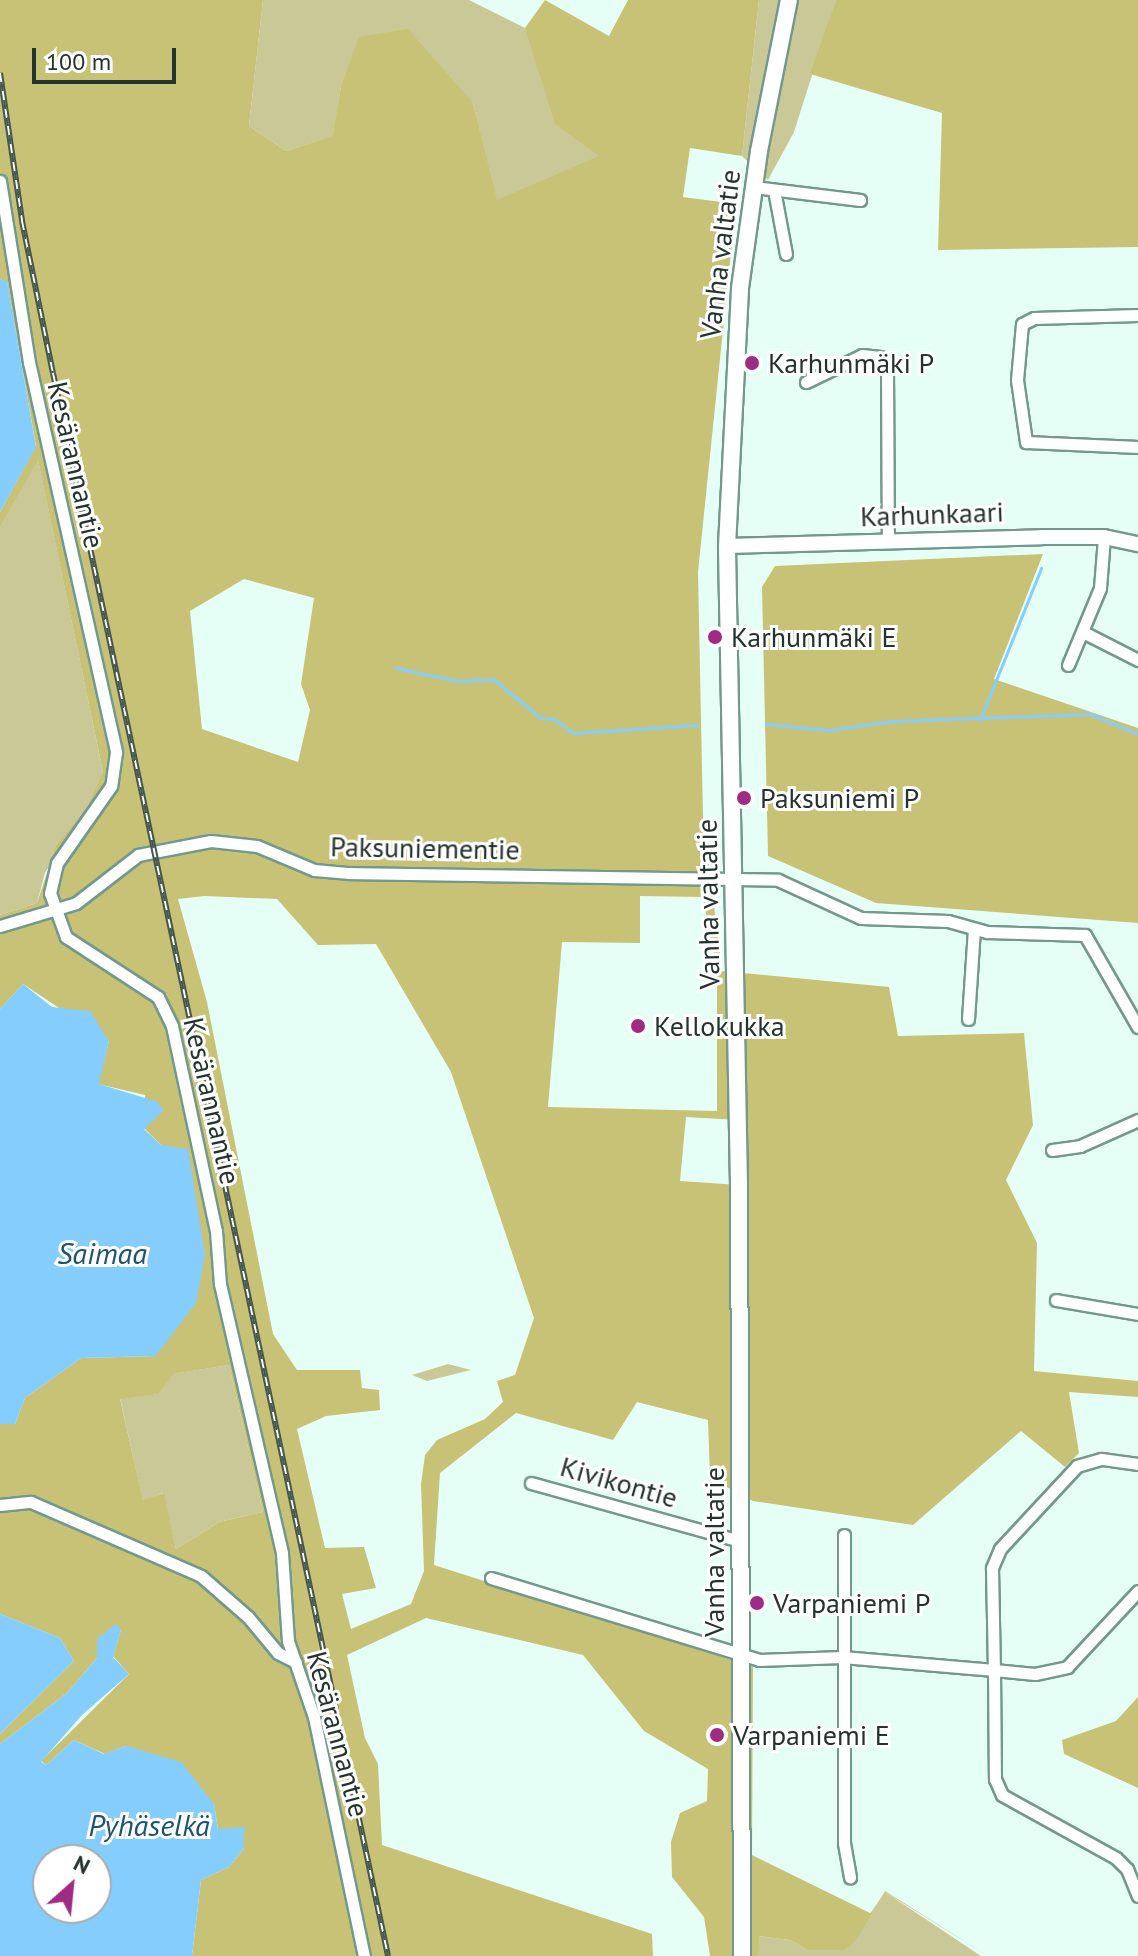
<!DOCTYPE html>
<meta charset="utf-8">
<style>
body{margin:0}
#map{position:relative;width:1138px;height:1956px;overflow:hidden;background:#e6fff6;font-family:"PT Sans",sans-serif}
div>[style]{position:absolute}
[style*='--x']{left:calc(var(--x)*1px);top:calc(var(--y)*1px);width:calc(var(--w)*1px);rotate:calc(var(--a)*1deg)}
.green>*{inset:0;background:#cbc898}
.forest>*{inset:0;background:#c7c275}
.water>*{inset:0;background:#85cdfd}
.stream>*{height:3px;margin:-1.5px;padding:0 1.5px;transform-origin:1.5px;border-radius:1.5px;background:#85cdfd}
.roads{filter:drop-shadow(2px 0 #73998c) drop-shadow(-2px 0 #73998c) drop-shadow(0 2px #73998c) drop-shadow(0 -2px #73998c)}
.minor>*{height:11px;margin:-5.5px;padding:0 5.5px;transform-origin:5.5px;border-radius:5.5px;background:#fff}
.tertiary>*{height:14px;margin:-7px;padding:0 7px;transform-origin:7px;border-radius:7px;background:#fff}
.secondary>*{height:16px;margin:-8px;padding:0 8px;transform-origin:8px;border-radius:8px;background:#fff}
.rail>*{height:6px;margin-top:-3px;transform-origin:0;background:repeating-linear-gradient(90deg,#fff 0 9px,#455751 0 18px);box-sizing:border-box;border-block:2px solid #455751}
.dots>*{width:22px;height:22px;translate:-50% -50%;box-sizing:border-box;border:4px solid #fff;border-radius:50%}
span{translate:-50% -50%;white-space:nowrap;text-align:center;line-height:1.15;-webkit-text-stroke:6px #fff;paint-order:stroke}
.street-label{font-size:28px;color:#23332e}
.poi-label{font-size:28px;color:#23332e}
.left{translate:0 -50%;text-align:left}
.water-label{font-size:30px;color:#1c5373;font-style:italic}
.north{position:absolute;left:32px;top:1844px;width:80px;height:80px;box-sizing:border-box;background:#fff;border:2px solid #a7adab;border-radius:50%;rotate:27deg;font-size:22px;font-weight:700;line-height:32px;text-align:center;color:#23332e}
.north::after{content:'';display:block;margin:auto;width:28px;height:36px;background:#a02b85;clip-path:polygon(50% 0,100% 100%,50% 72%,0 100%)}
.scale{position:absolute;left:32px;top:48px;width:144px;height:36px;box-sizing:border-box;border:4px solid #23332e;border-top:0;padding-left:10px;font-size:24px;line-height:28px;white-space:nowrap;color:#23332e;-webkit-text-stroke:6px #fff;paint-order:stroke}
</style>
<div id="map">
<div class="green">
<div style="clip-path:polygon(263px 0,469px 0,525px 28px,540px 65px,600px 157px,496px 201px,473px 103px,341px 86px,334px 136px,286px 151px,249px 126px)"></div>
<div style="clip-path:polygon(759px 0,836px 0,794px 132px,768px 180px,742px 156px)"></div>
<div style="clip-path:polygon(38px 459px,103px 772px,97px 793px,45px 873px,37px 903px,0 915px,0 528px)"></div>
<div style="clip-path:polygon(448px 1364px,471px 1370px,427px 1381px,412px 1375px)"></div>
<div style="clip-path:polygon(229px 1365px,263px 1512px,219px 1522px,176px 1549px,163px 1493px,143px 1501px,120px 1398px,159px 1394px,172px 1374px)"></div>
<div style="clip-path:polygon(885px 1892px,981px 1956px,758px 1956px,758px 1936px,790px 1940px,807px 1950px,845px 1950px)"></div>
</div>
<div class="forest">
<div style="clip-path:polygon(evenodd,0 0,263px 0,249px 126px,286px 151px,333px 136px,341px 86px,359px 37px,408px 29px,473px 103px,497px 200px,599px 156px,555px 124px,525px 28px,469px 0,525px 28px,545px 0,609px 36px,628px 0,759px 0,742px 156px,690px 148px,683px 197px,736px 204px,698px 572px,703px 817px,722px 971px,889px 987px,898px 1036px,1024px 1033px,1033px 1125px,1006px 1180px,1037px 1243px,1034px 1371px,1138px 1381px,1138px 1397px,1069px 1392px,1079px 1453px,1065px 1467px,1021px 1431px,913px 1525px,753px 1501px,710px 1478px,708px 1420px,637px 1402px,613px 1440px,516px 1413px,440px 1473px,434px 1565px,753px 1667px,752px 1855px,872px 1914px,885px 1891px,988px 1956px,885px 1892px,856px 1940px,845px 1950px,807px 1950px,790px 1940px,759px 1936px,758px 1956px,710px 1956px,704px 1917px,672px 1877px,671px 1842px,680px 1813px,707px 1801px,708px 1769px,644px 1731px,583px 1655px,426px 1618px,347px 1655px,365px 1738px,378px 1764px,382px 1845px,652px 1934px,653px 1956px,192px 1956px,201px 1880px,229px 1867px,244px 1848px,218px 1829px,214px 1804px,126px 1746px,105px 1754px,74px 1740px,46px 1765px,41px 1761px,129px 1674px,113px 1656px,121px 1630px,67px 1693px,0 1744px,0 1734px,74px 1661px,60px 1638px,0 1614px,0 1424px,15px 1424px,25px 1398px,81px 1358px,156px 1356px,161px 1145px,144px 1128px,145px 1095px,98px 1084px,109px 1041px,23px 984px,0 1009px,0 915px,37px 903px,56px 846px,87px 808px,103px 772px,38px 460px,0 528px,0 512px,36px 446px,7px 282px,0 279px,0 0,244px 579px,314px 598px,301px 684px,310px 710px,298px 762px,202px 729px,190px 611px,244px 579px,0 0,205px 896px,277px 899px,318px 945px,376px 944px,451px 1072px,534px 1318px,515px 1375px,497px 1381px,503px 1402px,485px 1419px,437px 1440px,425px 1455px,421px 1484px,424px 1571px,411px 1604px,351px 1629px,342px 1594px,376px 1588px,364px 1547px,325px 1548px,297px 1429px,326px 1416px,380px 1410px,379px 1390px,362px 1388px,360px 1370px,297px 1370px,273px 1334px,207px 1002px,178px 899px,205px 896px,0 0,640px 896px,703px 897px,717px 974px,717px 1111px,548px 1107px,562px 942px,640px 943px,640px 896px,0 0,686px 1117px,738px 1120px,739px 1185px,680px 1181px,686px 1117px,0 0,229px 1365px,263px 1512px,219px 1522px,176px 1549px,164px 1493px,143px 1500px,120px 1399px,159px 1394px,173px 1374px,229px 1365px)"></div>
<div style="clip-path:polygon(836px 0,1138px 0,1138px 247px,938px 250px,942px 113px,810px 74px)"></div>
<div style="clip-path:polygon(1043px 554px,994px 679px,1138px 728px,1138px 923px,876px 903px,768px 856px,762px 587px,775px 566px)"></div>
<div style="clip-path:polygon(1138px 1697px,1138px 1788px,1064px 1754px,1062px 1740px,1116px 1721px)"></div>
</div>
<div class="water">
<div style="clip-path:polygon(0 279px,7px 281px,36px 447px,0 512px)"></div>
<div style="clip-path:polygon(23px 984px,52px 1007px,90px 1011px,109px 1041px,99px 1084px,158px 1102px,163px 1111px,144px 1129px,161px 1145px,188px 1149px,205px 1255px,196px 1303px,156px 1356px,81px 1358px,25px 1398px,15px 1424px,0 1424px,0 1009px)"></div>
<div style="clip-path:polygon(0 1614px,60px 1638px,74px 1661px,0 1734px)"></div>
<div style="clip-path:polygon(evenodd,116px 1624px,121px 1630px,113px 1657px,129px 1674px,82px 1715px,41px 1762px,46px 1765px,74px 1740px,104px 1754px,126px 1746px,181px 1762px,214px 1804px,218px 1829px,244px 1827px,244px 1848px,229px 1867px,201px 1880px,192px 1956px,0 1956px,0 1744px,67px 1693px,97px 1658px,97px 1639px,116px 1624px,48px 1860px,96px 1860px,96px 1908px,48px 1908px,48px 1860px)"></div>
</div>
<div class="stream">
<div style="--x:396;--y:668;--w:63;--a:11.8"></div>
<div style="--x:458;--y:681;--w:35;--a:-3"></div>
<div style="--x:493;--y:679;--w:62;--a:39.1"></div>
<div style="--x:541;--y:718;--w:13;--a:4"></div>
<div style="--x:554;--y:719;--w:24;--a:36"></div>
<div style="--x:573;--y:733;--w:125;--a:-3.7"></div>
<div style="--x:980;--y:720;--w:164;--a:-68.1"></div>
<div style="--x:766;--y:724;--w:64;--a:5.4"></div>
<div style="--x:830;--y:730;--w:63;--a:-8.3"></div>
<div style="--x:892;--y:721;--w:198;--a:-2"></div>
<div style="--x:1090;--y:714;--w:52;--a:22.6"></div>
</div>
<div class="roads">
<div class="minor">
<div style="--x:0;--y:181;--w:183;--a:80.9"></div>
<div style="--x:29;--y:362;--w:400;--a:77.4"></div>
<div style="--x:116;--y:752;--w:34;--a:98"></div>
<div style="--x:111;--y:786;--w:94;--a:125"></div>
<div style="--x:57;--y:863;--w:31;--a:103"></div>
<div style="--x:50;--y:893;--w:47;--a:70"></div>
<div style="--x:66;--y:937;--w:110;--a:33.1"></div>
<div style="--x:158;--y:997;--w:32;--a:64"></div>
<div style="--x:172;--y:1026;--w:210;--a:77.9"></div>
<div style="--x:216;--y:1231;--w:53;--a:85.7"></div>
<div style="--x:220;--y:1284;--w:276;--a:77"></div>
<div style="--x:282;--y:1553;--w:88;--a:86.1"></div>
<div style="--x:288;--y:1641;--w:80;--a:71.1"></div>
<div style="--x:314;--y:1717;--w:244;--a:78.2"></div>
<div style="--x:754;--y:187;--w:107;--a:7"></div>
<div style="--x:774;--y:190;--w:65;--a:79.4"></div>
<div style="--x:1138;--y:315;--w:104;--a:178.3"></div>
<div style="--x:1034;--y:318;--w:13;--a:153"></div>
<div style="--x:1022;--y:324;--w:56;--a:95.1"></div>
<div style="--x:1017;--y:380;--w:63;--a:81.7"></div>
<div style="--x:1026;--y:442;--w:112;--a:2.6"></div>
<div style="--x:806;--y:382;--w:62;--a:-25.7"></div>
<div style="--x:862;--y:355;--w:18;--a:6"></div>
<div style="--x:880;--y:357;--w:14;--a:60"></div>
<div style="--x:887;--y:369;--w:171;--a:89.7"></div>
<div style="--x:1083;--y:632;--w:62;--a:27"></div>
<div style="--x:1068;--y:665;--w:83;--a:-67.4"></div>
<div style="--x:1100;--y:588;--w:51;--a:-85.5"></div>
<div style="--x:0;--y:926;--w:79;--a:-16.8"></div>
<div style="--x:76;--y:903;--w:78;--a:-37.7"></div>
<div style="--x:138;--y:855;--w:74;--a:-10.9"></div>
<div style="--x:211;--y:841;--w:46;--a:6.2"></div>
<div style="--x:257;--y:846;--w:62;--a:22.8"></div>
<div style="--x:314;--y:870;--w:36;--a:5"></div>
<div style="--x:350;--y:873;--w:428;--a:0.9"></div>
<div style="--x:778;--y:880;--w:91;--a:24.6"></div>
<div style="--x:861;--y:918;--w:87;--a:2"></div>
<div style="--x:948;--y:921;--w:41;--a:15.8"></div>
<div style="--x:987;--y:932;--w:98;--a:1.8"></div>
<div style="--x:1085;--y:935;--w:106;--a:60.1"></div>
<div style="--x:968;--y:1019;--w:90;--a:-86.2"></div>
<div style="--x:1052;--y:1150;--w:28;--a:-8"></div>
<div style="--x:1080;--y:1146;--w:64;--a:-24.1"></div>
<div style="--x:1056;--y:1300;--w:83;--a:9.7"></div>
<div style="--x:1138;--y:1464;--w:37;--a:-172"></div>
<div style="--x:1101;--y:1459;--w:25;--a:164"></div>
<div style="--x:1077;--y:1466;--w:113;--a:132.9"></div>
<div style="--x:1000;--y:1549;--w:21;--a:113"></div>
<div style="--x:992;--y:1568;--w:102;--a:88.9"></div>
<div style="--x:994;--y:1670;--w:41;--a:5.6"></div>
<div style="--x:1035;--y:1674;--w:33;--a:-12"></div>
<div style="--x:1067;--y:1667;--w:104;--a:-46.9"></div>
<div style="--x:531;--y:1483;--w:217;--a:15.5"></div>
<div style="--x:0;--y:1505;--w:31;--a:-6"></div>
<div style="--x:31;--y:1502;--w:185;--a:23.5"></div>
<div style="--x:201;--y:1576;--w:62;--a:41.1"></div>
<div style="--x:248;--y:1617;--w:47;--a:50.2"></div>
<div style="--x:278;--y:1653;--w:20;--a:27"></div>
<div style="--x:844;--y:1535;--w:308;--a:90"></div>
<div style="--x:844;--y:1843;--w:35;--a:80"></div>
<div style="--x:491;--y:1578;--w:280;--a:17"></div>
<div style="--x:759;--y:1660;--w:83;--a:-2.1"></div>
<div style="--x:842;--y:1657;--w:153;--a:4.9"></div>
<div style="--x:994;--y:1670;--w:109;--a:89.5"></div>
<div style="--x:995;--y:1779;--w:17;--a:66"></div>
<div style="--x:1002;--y:1795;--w:130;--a:28.9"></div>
<div style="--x:1116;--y:1858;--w:16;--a:45"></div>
<div style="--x:1127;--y:1869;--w:29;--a:68"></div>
</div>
<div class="tertiary">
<div style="--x:727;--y:546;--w:315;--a:-1.6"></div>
<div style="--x:1042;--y:537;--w:62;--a:0"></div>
<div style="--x:1104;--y:537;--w:35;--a:12"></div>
</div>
<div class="secondary">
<div style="--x:742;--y:1956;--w:771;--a:-90.22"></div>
<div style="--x:739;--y:1185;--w:639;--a:-91.08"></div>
<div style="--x:727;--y:546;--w:258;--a:-87.1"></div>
<div style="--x:740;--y:288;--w:138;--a:-82.1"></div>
<div style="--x:759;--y:151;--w:154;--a:-78.8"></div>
</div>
</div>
<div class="rail">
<div style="--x:0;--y:73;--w:150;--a:81.5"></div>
<div style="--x:22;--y:221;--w:155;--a:78.5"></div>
<div style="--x:53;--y:373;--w:1618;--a:78.05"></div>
</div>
<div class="dots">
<div style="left:752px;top:363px;background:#a02b85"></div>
<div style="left:715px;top:637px;background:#a02b85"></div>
<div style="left:744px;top:798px;background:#a02b85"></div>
<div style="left:638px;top:1026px;background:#a02b85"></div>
<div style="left:757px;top:1603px;background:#a02b85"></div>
<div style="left:717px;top:1735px;background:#a02b85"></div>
</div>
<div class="street-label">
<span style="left:720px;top:254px;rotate:-83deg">Vanha valtatie</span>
<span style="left:76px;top:465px;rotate:77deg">Kesärannantie</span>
<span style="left:932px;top:514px;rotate:-2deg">Karhunkaari</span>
<span style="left:425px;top:848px;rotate:1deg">Paksuniementie</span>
<span style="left:708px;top:904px;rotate:-91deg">Vanha valtatie</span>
<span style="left:212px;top:1101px;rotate:77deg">Kesärannantie</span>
<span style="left:619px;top:1482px;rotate:16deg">Kivikontie</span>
<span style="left:714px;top:1552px;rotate:-90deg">Vanha valtatie</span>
<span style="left:338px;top:1734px;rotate:75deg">Kesärannantie</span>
</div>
<div class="poi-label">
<span class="left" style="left:768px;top:363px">Karhunmäki P</span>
<span class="left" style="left:731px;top:637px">Karhunmäki E</span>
<span class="left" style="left:760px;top:798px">Paksuniemi P</span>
<span class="left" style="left:654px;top:1026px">Kellokukka</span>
<span class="left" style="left:773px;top:1603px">Varpaniemi P</span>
<span class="left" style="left:733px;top:1735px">Varpaniemi E</span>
</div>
<div class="water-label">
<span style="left:102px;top:1253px">Saimaa</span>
<span style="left:149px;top:1825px">Pyhäselkä</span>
</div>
<div class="north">N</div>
<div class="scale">100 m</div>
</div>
